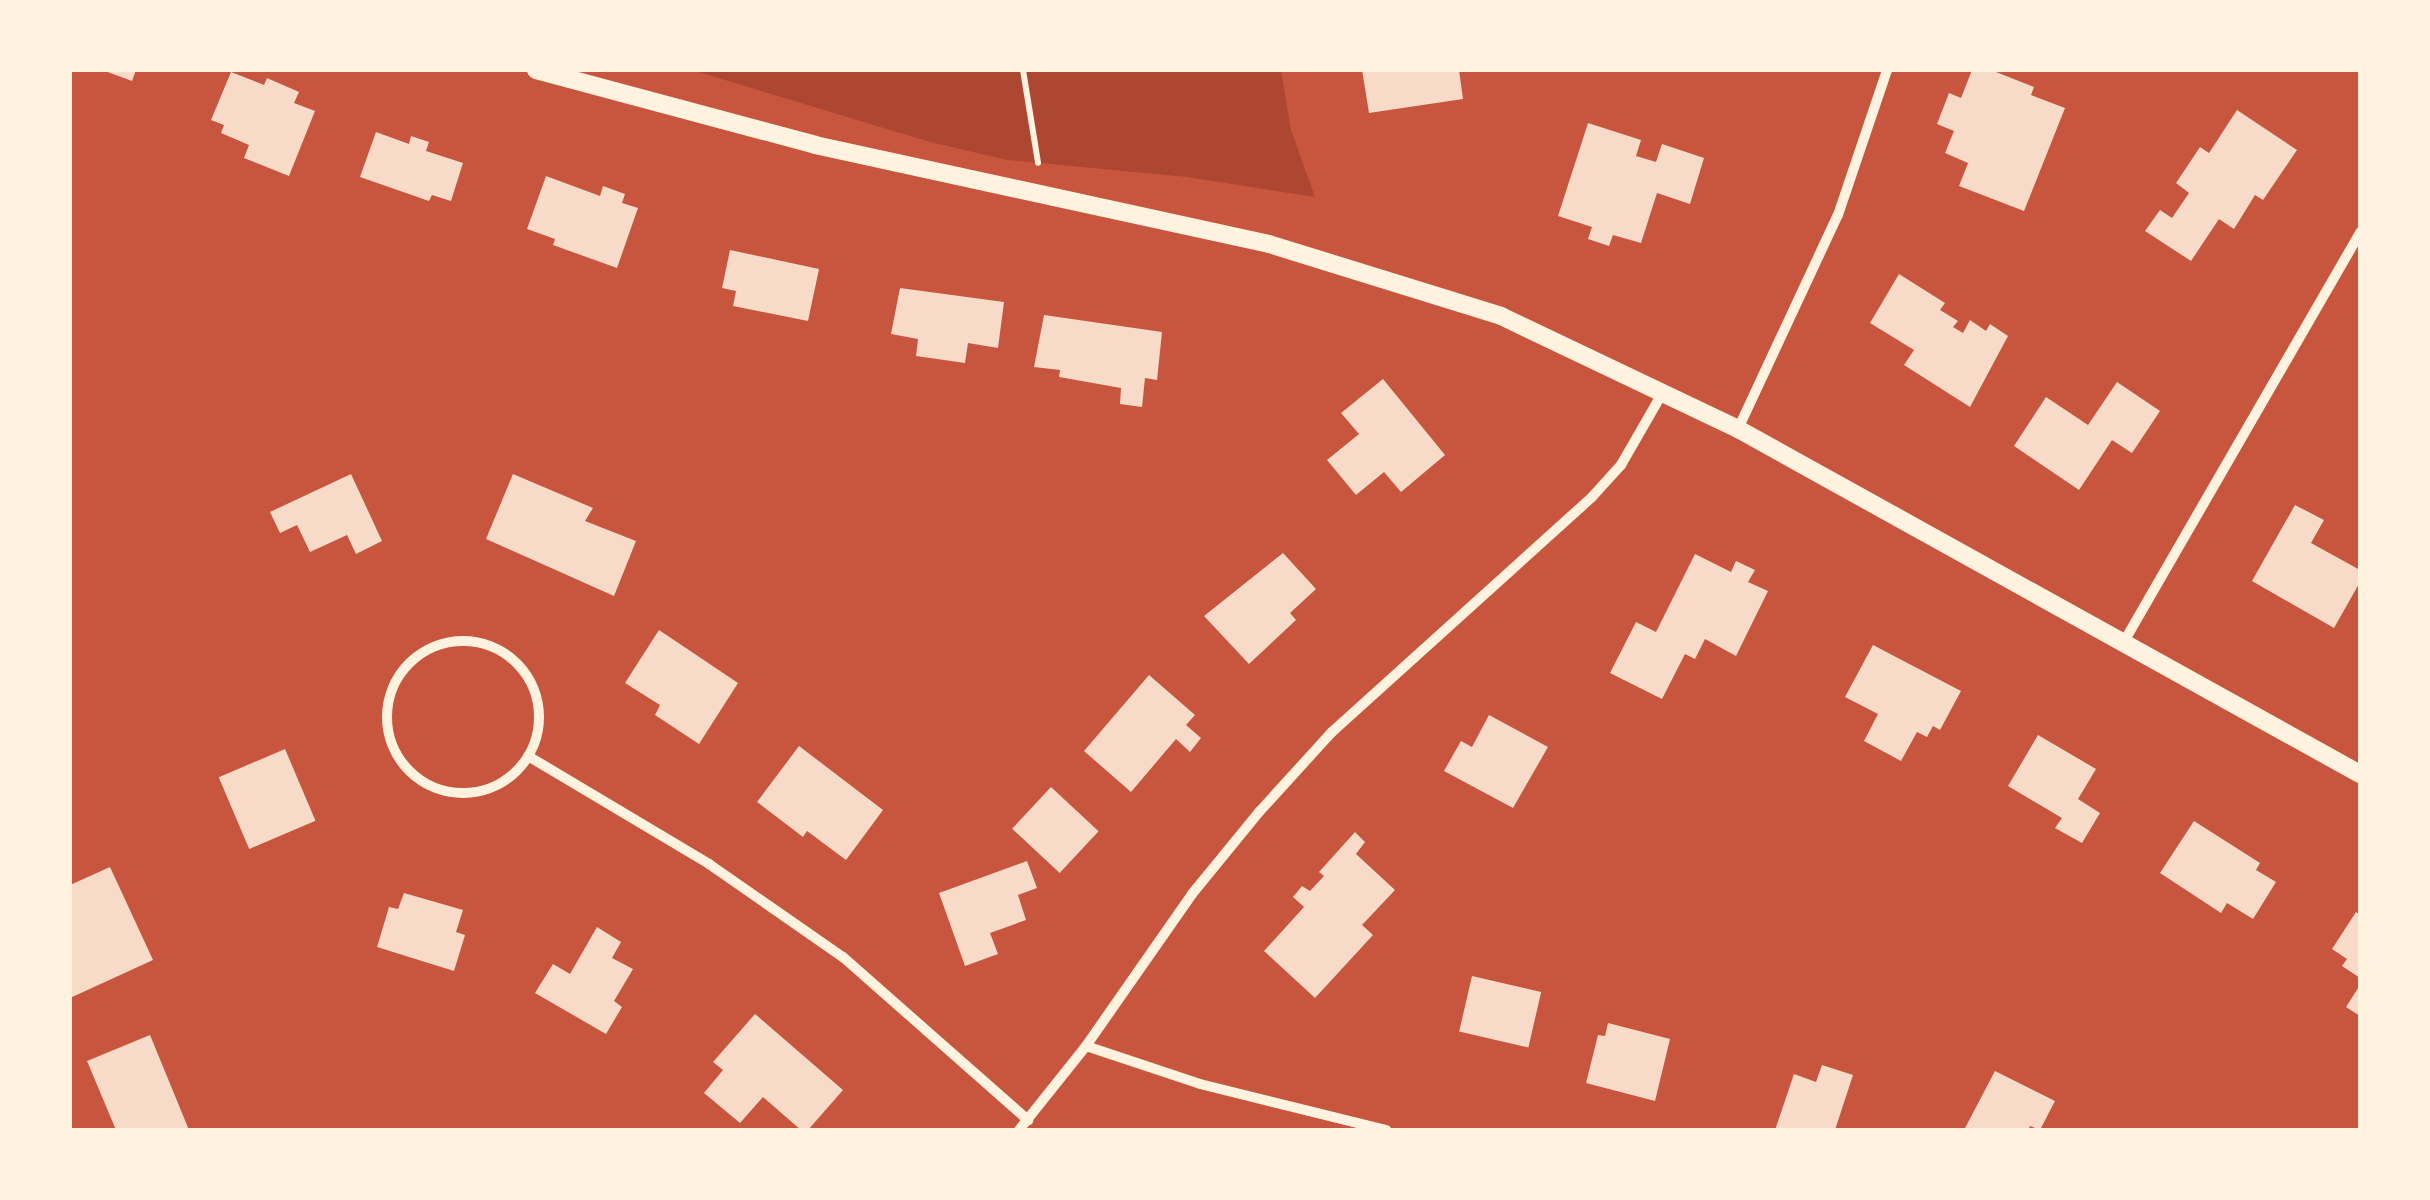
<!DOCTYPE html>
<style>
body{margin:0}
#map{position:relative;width:2430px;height:1200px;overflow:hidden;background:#c8553d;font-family:Helvetica,sans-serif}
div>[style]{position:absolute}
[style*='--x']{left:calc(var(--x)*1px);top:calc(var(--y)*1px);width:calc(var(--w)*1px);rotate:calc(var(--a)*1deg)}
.green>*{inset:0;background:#ae4732}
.building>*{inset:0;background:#f7dbc8;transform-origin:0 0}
.path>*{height:6px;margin:-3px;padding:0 3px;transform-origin:3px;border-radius:3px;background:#fff3e0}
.minor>*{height:10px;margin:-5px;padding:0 5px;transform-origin:5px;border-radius:5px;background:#fff3e0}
.minor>.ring{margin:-5px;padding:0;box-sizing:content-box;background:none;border:10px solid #fff3e0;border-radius:50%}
.tertiary>*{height:18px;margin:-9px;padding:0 9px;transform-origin:9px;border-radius:9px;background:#fff3e0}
span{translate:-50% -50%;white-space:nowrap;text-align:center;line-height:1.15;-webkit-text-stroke:8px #fff3e0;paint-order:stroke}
.frame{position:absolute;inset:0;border:72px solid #fff3e0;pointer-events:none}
</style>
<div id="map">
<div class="green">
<div style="clip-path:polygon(692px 70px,1281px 70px,1291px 130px,1315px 197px,1187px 177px,1007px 160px,930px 142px)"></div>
</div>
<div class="building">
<div style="clip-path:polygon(102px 70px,136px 70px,132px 81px)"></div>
<div style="clip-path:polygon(1362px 70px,1459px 70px,1463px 99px,1369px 113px)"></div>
<div style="clip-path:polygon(1972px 70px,1991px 70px,2034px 87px,2031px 95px,2065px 108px,2024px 211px,1959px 186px,1968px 163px,1945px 153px,1954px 131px,1937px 124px,1949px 93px,1961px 98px)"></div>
<div style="clip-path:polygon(231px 72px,264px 85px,267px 78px,299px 92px,294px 103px,315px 111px,289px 176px,244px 158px,249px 145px,221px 133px,224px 125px,211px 120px)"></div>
<div style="clip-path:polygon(2237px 110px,2297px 150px,2263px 200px,2255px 195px,2234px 229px,2219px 219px,2191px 261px,2145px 231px,2160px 210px,2172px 218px,2189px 193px,2176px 183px,2200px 147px,2209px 153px)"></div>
<div style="clip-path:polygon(1588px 123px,1641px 140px,1636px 156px,1656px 162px,1662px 144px,1704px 158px,1690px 204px,1657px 193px,1641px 243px,1613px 235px,1609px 246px,1588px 239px,1592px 227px,1558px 216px)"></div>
<div style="clip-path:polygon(376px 132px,409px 144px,411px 136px,429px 142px,426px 151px,463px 163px,451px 201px,432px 195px,429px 201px,360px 177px)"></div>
<div style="clip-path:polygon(546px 176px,600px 196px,603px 186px,625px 194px,622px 203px,638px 208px,617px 268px,553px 245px,555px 239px,527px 229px)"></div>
<div style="clip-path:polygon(730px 250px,819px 269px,808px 321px,733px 306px,736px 291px,722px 288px)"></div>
<div style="clip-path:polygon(1899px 274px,1945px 303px,1940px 310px,1958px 321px,1953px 327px,1963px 333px,1970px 320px,1986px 331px,1990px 324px,2008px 336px,1970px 407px,1904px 365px,1914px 350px,1870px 323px)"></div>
<div style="clip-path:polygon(900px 288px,1004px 302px,998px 348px,968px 343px,965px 363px,916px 356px,918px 339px,891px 334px)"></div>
<div style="clip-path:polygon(1044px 315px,1162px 332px,1157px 380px,1145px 378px,1142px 407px,1120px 404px,1121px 388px,1059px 377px,1060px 370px,1034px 367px)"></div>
<div style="clip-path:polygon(1383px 379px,1445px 455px,1401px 492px,1384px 472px,1356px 495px,1327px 460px,1359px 434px,1341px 413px)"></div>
<div style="clip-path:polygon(2117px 382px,2160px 411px,2132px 453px,2112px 440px,2079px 490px,2014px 446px,2046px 397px,2088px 425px)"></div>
<div style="clip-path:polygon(351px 474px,382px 541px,356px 554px,347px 535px,310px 552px,297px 525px,280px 533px,270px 512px)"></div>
<div style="clip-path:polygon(513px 474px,593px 508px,585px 521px,636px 541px,614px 596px,486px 539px)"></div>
<div style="clip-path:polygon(2295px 505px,2324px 520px,2311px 543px,2360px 570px,2360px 582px,2334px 628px,2252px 581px)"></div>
<div style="clip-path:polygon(1283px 553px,1316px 589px,1290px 613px,1296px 620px,1249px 664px,1204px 616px)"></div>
<div style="clip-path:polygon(1695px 554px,1731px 572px,1736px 561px,1755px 570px,1748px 582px,1768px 591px,1736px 656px,1705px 639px,1695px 659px,1685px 654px,1662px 699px,1610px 673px,1636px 622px,1656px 632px)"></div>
<div style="clip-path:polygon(659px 630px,738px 683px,699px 744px,655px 715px,660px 705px,625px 683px)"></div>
<div style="clip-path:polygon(1873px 645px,1961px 691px,1940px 730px,1933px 726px,1927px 737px,1917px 732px,1901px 761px,1864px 741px,1878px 714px,1845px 697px)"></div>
<div style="clip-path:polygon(1149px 675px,1195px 715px,1186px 725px,1201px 738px,1190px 752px,1176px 739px,1131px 792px,1084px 751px)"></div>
<div style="clip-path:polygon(1489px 715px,1548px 747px,1513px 808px,1444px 771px,1461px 741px,1472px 747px)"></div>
<div style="clip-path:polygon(2038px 735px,2096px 769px,2078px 799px,2100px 813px,2082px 843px,2055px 828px,2062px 818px,2008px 786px)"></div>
<div style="clip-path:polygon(799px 746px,883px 810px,846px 860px,807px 831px,803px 837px,757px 802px)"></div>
<div style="left:285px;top:749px;width:78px;height:72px;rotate:67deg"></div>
<div style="left:1051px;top:787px;width:65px;height:57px;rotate:43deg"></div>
<div style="clip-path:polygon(2194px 821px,2260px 863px,2256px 870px,2276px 882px,2253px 919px,2227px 903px,2221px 913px,2160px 873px)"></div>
<div style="clip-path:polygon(1355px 832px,1365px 842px,1356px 854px,1395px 890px,1362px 925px,1373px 935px,1315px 998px,1264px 951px,1304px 907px,1293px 897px,1302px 886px,1310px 891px,1324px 876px,1319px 872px)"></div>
<div style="clip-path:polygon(1027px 861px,1037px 888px,1018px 895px,1026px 920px,990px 933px,998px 954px,965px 966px,939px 893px)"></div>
<div style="clip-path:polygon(110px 867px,153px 960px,70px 998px,70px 885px)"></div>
<div style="clip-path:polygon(404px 893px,463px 910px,456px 932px,465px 935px,454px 971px,377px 947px,389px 907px,398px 909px)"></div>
<div style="clip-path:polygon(2356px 912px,2360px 915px,2360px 978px,2342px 966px,2347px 959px,2332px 949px)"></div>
<div style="clip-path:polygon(597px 927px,621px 942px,612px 958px,633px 969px,614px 1001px,622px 1007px,606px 1034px,535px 993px,553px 964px,570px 974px)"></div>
<div style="left:1472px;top:976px;width:71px;height:57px;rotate:13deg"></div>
<div style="clip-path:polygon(2360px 985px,2360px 1016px,2346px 1007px)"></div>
<div style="clip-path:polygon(755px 1014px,843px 1090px,808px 1130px,801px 1130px,763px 1097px,740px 1123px,704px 1093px,723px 1070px,713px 1062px)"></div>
<div style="clip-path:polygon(1608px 1023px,1670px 1039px,1655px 1101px,1586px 1083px,1598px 1035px,1605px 1036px)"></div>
<div style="clip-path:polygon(150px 1035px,189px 1130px,116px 1130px,87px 1061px)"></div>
<div style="clip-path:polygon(1822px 1065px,1853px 1075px,1835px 1130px,1775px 1130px,1794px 1074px,1816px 1082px)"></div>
<div style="clip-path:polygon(1995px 1071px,2055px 1101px,2040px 1130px,2030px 1126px,2028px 1130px,1964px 1130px)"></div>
</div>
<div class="path">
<div style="--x:1023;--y:70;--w:94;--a:80.8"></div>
</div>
<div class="minor">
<div style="--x:1738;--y:429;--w:236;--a:-65"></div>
<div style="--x:1838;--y:215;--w:153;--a:-71.3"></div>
<div class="ring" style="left:387px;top:641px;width:142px;height:142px"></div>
<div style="--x:2122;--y:645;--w:477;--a:-60"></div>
<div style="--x:528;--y:756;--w:211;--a:30.8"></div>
<div style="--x:709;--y:864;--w:163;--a:34.8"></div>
<div style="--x:843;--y:957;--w:247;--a:41.4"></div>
<div style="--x:1086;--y:1046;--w:120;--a:18.4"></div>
<div style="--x:1200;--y:1084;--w:192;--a:13.9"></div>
<div style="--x:1019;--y:1130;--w:107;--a:-51.4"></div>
<div style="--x:1086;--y:1046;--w:185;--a:-55.1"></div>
<div style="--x:1192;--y:894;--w:107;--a:-50.7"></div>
<div style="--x:1260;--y:811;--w:107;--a:-47.7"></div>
<div style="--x:1332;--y:732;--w:350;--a:-42.1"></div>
<div style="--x:1592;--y:497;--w:43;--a:-47.8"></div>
<div style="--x:1621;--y:465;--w:84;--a:-60.1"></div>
</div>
<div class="tertiary">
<div style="--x:536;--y:70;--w:289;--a:15"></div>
<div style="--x:815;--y:145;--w:465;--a:12.3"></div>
<div style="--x:1269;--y:244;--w:243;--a:17.2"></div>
<div style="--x:1501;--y:316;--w:263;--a:25.5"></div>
<div style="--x:1738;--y:429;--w:711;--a:29.02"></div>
</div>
<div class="frame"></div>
</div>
